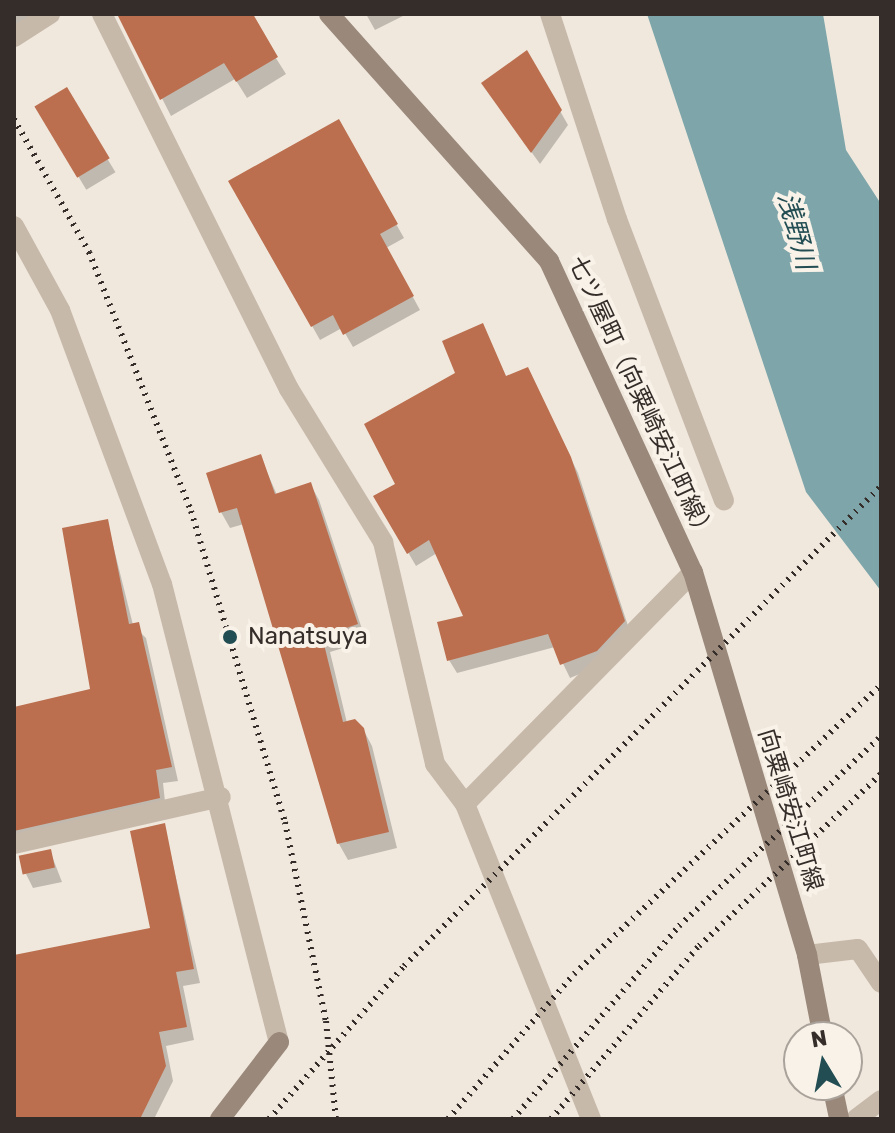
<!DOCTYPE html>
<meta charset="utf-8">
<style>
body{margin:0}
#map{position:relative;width:895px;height:1133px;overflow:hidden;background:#f0e8dd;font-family:Rubik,"Noto Sans JP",sans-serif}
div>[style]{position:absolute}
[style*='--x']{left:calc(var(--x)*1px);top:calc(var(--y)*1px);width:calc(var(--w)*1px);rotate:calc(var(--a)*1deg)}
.water>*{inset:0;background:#7ea6aa}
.shadow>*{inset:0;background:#0003;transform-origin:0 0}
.building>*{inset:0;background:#bb6f4f;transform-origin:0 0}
.street>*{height:20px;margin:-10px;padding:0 10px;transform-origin:10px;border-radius:10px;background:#c7b9aa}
.secondary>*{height:20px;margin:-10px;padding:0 10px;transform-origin:10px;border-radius:10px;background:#9a887b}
.rail>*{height:6px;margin-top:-3px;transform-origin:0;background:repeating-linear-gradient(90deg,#352d29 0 2px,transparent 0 8px)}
.dots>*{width:22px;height:22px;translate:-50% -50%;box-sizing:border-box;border:4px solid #f8f2e9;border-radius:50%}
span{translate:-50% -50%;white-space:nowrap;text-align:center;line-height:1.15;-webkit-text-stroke:8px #f8f2e9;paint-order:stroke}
.street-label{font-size:24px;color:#352d29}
.poi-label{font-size:24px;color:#352d29}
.left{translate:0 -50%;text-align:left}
.water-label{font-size:26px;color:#224d53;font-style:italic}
.frame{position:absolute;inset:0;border:16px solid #352d29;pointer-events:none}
.north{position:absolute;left:783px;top:1021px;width:80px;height:80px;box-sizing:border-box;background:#f8f2e9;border:2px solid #aaa39c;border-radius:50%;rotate:350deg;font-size:22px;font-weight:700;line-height:32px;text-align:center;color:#352d29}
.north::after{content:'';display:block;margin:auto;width:28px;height:36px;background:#224d53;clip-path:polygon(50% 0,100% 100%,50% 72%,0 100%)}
</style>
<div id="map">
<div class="water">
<div style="clip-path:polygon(647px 14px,823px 14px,846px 150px,881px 204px,881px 591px,806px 492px)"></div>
</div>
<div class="shadow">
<div style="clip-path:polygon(14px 14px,56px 14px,14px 37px)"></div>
<div style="clip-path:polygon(119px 14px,248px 14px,286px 74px,247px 98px,235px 79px,171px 116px)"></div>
<div style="clip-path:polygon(366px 14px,407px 14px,375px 30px)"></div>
<div style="clip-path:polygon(527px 53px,568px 125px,540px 164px,492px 97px)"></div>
<div style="left:66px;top:90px;width:96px;height:34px;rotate:59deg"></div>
<div style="clip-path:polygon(338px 121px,404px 238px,386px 248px,420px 310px,353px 347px,342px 328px,320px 340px,231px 182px)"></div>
<div style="clip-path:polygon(507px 378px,534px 383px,578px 473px,631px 635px,604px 664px,570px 678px,555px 647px,457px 673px,449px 660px,466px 617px,437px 553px,416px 566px,376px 497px,398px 485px)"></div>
<div style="clip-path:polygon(260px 456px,277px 495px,310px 484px,319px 500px,366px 641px,330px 652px,347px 723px,363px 729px,372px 746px,397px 848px,348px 860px,339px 844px,244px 524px,230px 528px,221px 512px)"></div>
<div style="clip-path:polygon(107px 521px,133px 625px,146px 638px,178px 781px,163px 783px,166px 811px,14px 839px,14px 708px,93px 690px)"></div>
<div style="clip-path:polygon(164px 825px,200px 983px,183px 986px,194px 1040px,166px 1046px,173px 1081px,154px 1119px,14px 1119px,14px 957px,152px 929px)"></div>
<div style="clip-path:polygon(50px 851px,62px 882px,33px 888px,26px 874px)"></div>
</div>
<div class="building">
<div style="clip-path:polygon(117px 14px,253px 14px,278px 57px,236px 82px,224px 63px,160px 100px)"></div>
<div style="clip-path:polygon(527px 50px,562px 110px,531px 153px,481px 83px)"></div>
<div style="left:67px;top:87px;width:83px;height:38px;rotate:59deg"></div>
<div style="clip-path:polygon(339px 119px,398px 224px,380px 234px,414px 296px,343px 335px,333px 315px,311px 327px,228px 181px)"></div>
<div style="clip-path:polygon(483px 323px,506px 376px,528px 367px,571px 457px,625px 621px,597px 651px,560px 665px,548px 634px,447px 661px,437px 622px,463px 616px,429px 540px,407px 554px,373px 496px,395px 484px,364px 424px,455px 373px,442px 341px)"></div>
<div style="clip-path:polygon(261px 454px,275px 494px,311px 482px,358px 624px,322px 636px,343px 722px,355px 719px,364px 728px,389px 832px,337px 844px,237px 508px,219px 513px,206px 473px)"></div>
<div style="clip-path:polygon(108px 519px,129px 624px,139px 622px,172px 767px,156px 770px,160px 798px,14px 831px,14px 707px,90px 689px,62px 528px)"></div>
<div style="clip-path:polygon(165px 823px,194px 969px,176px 972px,187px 1027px,159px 1032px,166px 1066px,140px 1119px,14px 1119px,14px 955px,150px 928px,130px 831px)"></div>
<div style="left:51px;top:849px;width:19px;height:33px;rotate:78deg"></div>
</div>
<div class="street">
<div style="--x:102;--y:14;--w:419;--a:63.5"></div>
<div style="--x:289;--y:389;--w:180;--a:58.4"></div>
<div style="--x:383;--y:542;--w:228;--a:76.8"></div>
<div style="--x:435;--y:764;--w:50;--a:53.1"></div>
<div style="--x:465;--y:804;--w:339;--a:68.2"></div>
<div style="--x:550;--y:14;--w:216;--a:71.9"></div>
<div style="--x:617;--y:219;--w:301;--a:69.2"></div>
<div style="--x:14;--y:37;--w:43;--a:-32.6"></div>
<div style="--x:14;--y:226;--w:96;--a:61.3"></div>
<div style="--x:60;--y:310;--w:292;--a:69.6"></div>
<div style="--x:162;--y:584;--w:473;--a:75.7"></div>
<div style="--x:465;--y:804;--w:325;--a:-45.5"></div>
<div style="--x:14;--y:844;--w:212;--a:-12.8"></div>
<div style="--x:807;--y:955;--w:51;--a:-6.7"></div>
<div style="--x:858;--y:949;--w:41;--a:55.9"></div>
<div style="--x:856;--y:1119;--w:31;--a:-37"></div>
</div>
<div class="secondary">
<div style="--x:329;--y:14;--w:331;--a:48.3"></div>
<div style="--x:549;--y:261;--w:343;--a:65.2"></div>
<div style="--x:693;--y:572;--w:400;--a:73.4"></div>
<div style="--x:807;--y:955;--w:84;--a:79"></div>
<div style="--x:832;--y:1085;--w:35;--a:78"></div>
<div style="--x:220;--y:1119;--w:97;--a:-52.5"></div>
</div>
<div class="rail">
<div style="--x:14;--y:119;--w:153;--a:60.6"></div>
<div style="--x:89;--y:252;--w:278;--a:68.5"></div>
<div style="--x:191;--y:511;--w:325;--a:73.2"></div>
<div style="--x:285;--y:822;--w:203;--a:78.4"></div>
<div style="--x:326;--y:1021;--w:99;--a:84.2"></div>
<div style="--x:269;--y:1119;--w:204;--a:-48.6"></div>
<div style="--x:404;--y:966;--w:677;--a:-45.18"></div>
<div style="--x:448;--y:1119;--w:192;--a:-49"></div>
<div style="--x:574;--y:974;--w:422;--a:-43.3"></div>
<div style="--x:513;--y:1119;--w:255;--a:-49.3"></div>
<div style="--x:679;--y:926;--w:277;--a:-43.2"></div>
<div style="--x:551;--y:1119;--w:228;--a:-49.5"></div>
<div style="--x:699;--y:946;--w:250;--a:-43.4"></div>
</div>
<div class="dots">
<div style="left:230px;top:637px;background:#224d53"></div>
</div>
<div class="street-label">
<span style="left:641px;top:399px;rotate:65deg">七ツ屋町（向粟崎安江町線）</span>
<span style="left:790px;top:810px;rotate:73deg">向粟崎安江町線</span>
</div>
<div class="poi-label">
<span class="left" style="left:248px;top:637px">Nanatsuya</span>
</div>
<div class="water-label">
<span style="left:796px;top:231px;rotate:75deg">浅野川</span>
</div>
<div class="frame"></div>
<div class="north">N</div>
</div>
